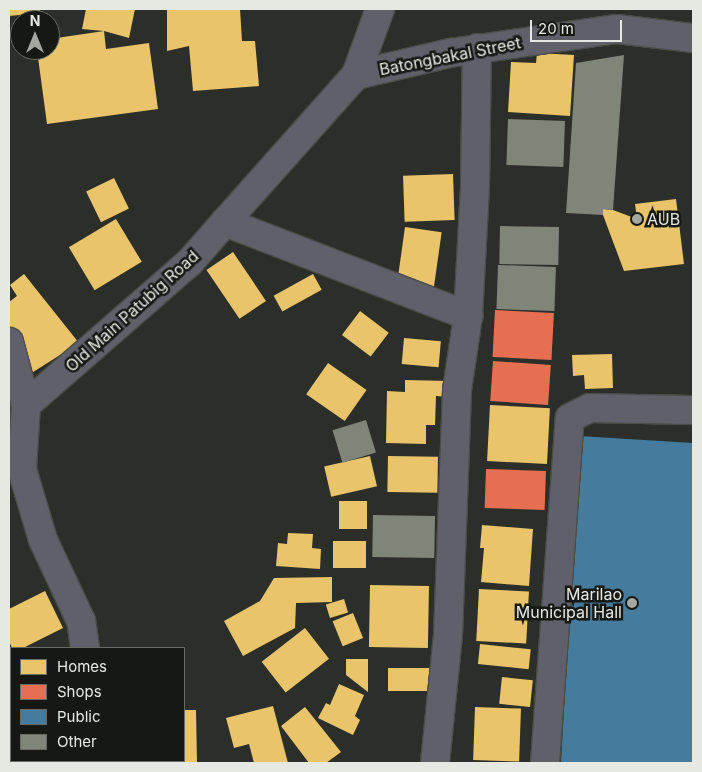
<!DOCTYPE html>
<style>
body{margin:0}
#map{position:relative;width:702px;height:772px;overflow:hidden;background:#2c2f29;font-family:Inter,sans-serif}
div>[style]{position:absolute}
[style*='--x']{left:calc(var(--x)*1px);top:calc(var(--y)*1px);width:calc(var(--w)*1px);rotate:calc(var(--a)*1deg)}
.homes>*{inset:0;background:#e9c46a;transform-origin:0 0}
.shops>*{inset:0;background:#e76f51;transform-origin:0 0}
.public>*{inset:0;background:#457b9d}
.building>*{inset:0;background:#7f8579;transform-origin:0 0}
.roads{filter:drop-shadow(1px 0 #4a4c47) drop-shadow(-1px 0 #4a4c47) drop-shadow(0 1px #4a4c47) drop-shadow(0 -1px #4a4c47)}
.minor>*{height:28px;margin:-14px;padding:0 14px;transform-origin:14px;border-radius:14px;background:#60606a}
.dots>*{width:14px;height:14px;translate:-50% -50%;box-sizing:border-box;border:2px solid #161814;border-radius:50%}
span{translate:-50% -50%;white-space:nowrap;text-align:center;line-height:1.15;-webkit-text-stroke:5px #161814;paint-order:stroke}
.street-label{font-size:16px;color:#e6e9e2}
.poi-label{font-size:16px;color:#e6e9e2}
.left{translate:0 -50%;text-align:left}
.right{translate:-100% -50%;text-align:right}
.frame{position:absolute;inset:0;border:10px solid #e6e9e2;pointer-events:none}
.legend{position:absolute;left:10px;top:647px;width:175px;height:115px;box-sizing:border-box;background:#161814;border:1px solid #696c66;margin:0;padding:6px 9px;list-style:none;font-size:15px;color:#e6e9e2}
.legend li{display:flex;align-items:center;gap:10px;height:25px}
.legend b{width:25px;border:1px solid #696c66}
.north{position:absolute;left:10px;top:10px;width:50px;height:50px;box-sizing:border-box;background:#161814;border:1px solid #696c66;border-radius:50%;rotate:0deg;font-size:14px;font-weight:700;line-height:20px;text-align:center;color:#e6e9e2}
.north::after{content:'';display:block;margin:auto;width:18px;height:22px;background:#a5a8a1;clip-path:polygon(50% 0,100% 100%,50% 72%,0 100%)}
.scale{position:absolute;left:530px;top:20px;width:92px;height:22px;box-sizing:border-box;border:2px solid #e6e9e2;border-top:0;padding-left:6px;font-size:15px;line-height:18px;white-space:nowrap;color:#e6e9e2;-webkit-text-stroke:4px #161814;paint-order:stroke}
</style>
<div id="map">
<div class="homes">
<div style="clip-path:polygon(9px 9px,40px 9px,40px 13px,9px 16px)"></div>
<div style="clip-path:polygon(86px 9px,135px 9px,129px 38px,104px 31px,106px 49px,149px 43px,158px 109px,47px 124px,37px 50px,50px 50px,50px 39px,104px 31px,82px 29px)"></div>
<div style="clip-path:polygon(167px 9px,240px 9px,242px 41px,255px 41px,259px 86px,193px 91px,189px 46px,167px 51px)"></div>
<div style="clip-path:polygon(537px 53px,574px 55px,570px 116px,508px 112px,511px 62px,536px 63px)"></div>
<div style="left:453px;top:174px;width:46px;height:50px;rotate:88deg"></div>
<div style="left:114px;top:178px;width:34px;height:31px;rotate:64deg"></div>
<div style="clip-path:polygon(676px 199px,684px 264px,624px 271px,603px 215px,603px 209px,613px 210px,637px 219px,635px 204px)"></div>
<div style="left:116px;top:219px;width:50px;height:55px;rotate:59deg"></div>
<div style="left:405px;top:227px;width:37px;height:55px;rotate:8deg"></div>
<div style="left:233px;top:252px;width:59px;height:32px;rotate:56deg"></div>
<div style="clip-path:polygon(24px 274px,79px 343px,30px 374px,9px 325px,9px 302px,17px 296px,10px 285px)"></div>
<div style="left:313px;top:274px;width:18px;height:45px;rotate:61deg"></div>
<div style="left:360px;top:311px;width:36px;height:30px;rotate:37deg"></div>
<div style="left:404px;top:338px;width:37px;height:26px;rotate:5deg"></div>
<div style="clip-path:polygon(612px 354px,613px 388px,585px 389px,584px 375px,573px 376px,572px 355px)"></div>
<div style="left:328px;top:363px;width:47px;height:38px;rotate:35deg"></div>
<div style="clip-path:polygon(405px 380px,449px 381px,449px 397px,436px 396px,435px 425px,426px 425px,426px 444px,386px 443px,387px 391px,405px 392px)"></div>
<div style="left:490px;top:405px;width:60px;height:56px;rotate:3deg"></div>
<div style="left:370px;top:456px;width:31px;height:47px;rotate:77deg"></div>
<div style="left:388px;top:456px;width:50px;height:36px;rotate:1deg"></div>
<div style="left:367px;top:501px;width:28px;height:28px;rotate:90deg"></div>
<div style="clip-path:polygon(482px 525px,533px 529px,529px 586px,481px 582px,484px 548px,480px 548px)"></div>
<div style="clip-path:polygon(288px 533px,313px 534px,312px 548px,321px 549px,320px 569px,276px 566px,278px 543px,287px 544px)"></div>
<div style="left:333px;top:541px;width:33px;height:27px"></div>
<div style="clip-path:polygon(332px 577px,332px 602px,296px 603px,295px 628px,243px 656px,224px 621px,260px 601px,274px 578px)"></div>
<div style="left:370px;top:585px;width:59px;height:62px;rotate:1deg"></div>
<div style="left:479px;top:589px;width:50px;height:52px;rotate:3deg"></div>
<div style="clip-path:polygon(45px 591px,63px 628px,23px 648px,12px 648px,9px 641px,9px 609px)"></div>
<div style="left:344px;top:599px;width:14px;height:19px;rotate:73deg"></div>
<div style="left:353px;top:613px;width:27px;height:22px;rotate:68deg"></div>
<div style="left:305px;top:628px;width:39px;height:55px;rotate:52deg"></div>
<div style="left:480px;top:644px;width:51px;height:20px;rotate:6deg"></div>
<div style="clip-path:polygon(346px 659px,368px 659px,368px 692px,346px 675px)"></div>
<div style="left:388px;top:668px;width:43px;height:23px"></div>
<div style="left:502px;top:677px;width:31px;height:27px;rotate:6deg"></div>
<div style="clip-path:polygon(339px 684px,364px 695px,355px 716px,360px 720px,353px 735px,318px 718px,326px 703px,330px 705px)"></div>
<div style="clip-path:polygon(273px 706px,288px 763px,254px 763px,249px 744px,234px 748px,226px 718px)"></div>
<div style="clip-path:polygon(305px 707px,341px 752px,326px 763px,309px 763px,281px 726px)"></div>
<div style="left:475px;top:707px;width:46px;height:53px;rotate:2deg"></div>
<div style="clip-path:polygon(184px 710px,196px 710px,197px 763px,163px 763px,163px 761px,184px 761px)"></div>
</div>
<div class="shops">
<div style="left:495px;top:310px;width:59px;height:47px;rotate:3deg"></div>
<div style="left:493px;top:361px;width:58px;height:40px;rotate:4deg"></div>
<div style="left:486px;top:469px;width:60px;height:39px;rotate:2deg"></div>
</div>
<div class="public">
<div style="clip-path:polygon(579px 436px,693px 443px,693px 763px,561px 763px)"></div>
</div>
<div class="building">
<div style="clip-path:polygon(624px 55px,613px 210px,603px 209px,603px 215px,566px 213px,576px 63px)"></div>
<div style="left:508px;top:119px;width:57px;height:46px;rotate:2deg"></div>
<div style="left:500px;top:226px;width:59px;height:38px;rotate:1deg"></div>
<div style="left:498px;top:265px;width:58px;height:44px;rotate:2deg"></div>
<div style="left:366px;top:420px;width:34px;height:35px;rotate:73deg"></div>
<div style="left:373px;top:515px;width:62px;height:42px;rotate:1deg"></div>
</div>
<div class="roads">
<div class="minor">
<div style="--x:356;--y:75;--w:97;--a:-13.2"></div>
<div style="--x:450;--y:53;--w:169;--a:-8.2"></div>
<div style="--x:617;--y:29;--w:77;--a:6.8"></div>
<div style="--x:225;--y:222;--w:261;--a:21.1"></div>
<div style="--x:9;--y:342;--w:65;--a:74.9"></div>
<div style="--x:85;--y:648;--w:27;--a:-98"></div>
<div style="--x:81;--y:621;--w:89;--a:-115.1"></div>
<div style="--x:43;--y:540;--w:74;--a:-106.5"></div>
<div style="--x:22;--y:469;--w:64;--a:-86.4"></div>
<div style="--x:26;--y:405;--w:216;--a:-41.1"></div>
<div style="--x:189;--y:263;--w:55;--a:-48.7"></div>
<div style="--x:225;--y:222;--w:197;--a:-48.3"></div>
<div style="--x:356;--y:75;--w:70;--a:-70"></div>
<div style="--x:95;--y:761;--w:2;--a:90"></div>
<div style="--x:435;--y:763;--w:128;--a:-84.2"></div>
<div style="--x:448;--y:636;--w:246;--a:-87.9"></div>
<div style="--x:457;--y:390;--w:75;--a:-81.5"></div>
<div style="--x:468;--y:316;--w:130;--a:-86.9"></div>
<div style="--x:475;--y:186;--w:138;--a:-89.2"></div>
<div style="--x:545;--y:763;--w:346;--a:-85.9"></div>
<div style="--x:570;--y:418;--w:22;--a:-27"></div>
<div style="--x:590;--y:408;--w:103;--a:1.1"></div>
</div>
</div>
<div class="dots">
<div style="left:637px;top:219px;background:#a5a8a1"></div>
<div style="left:632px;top:603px;background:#a5a8a1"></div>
</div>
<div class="street-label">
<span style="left:450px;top:56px;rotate:-11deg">Batongbakal Street</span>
<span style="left:132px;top:311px;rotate:-42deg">Old Main Patubig Road</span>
</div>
<div class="poi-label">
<span class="left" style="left:647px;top:219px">AUB</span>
<span class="right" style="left:622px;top:603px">Marilao<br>Municipal Hall</span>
</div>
<div class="frame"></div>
<ul class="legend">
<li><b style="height:14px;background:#e9c46a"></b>Homes</li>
<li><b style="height:14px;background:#e76f51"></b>Shops</li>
<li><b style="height:14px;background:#457b9d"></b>Public</li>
<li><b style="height:14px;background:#7f8579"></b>Other</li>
</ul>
<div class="north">N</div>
<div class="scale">20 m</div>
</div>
